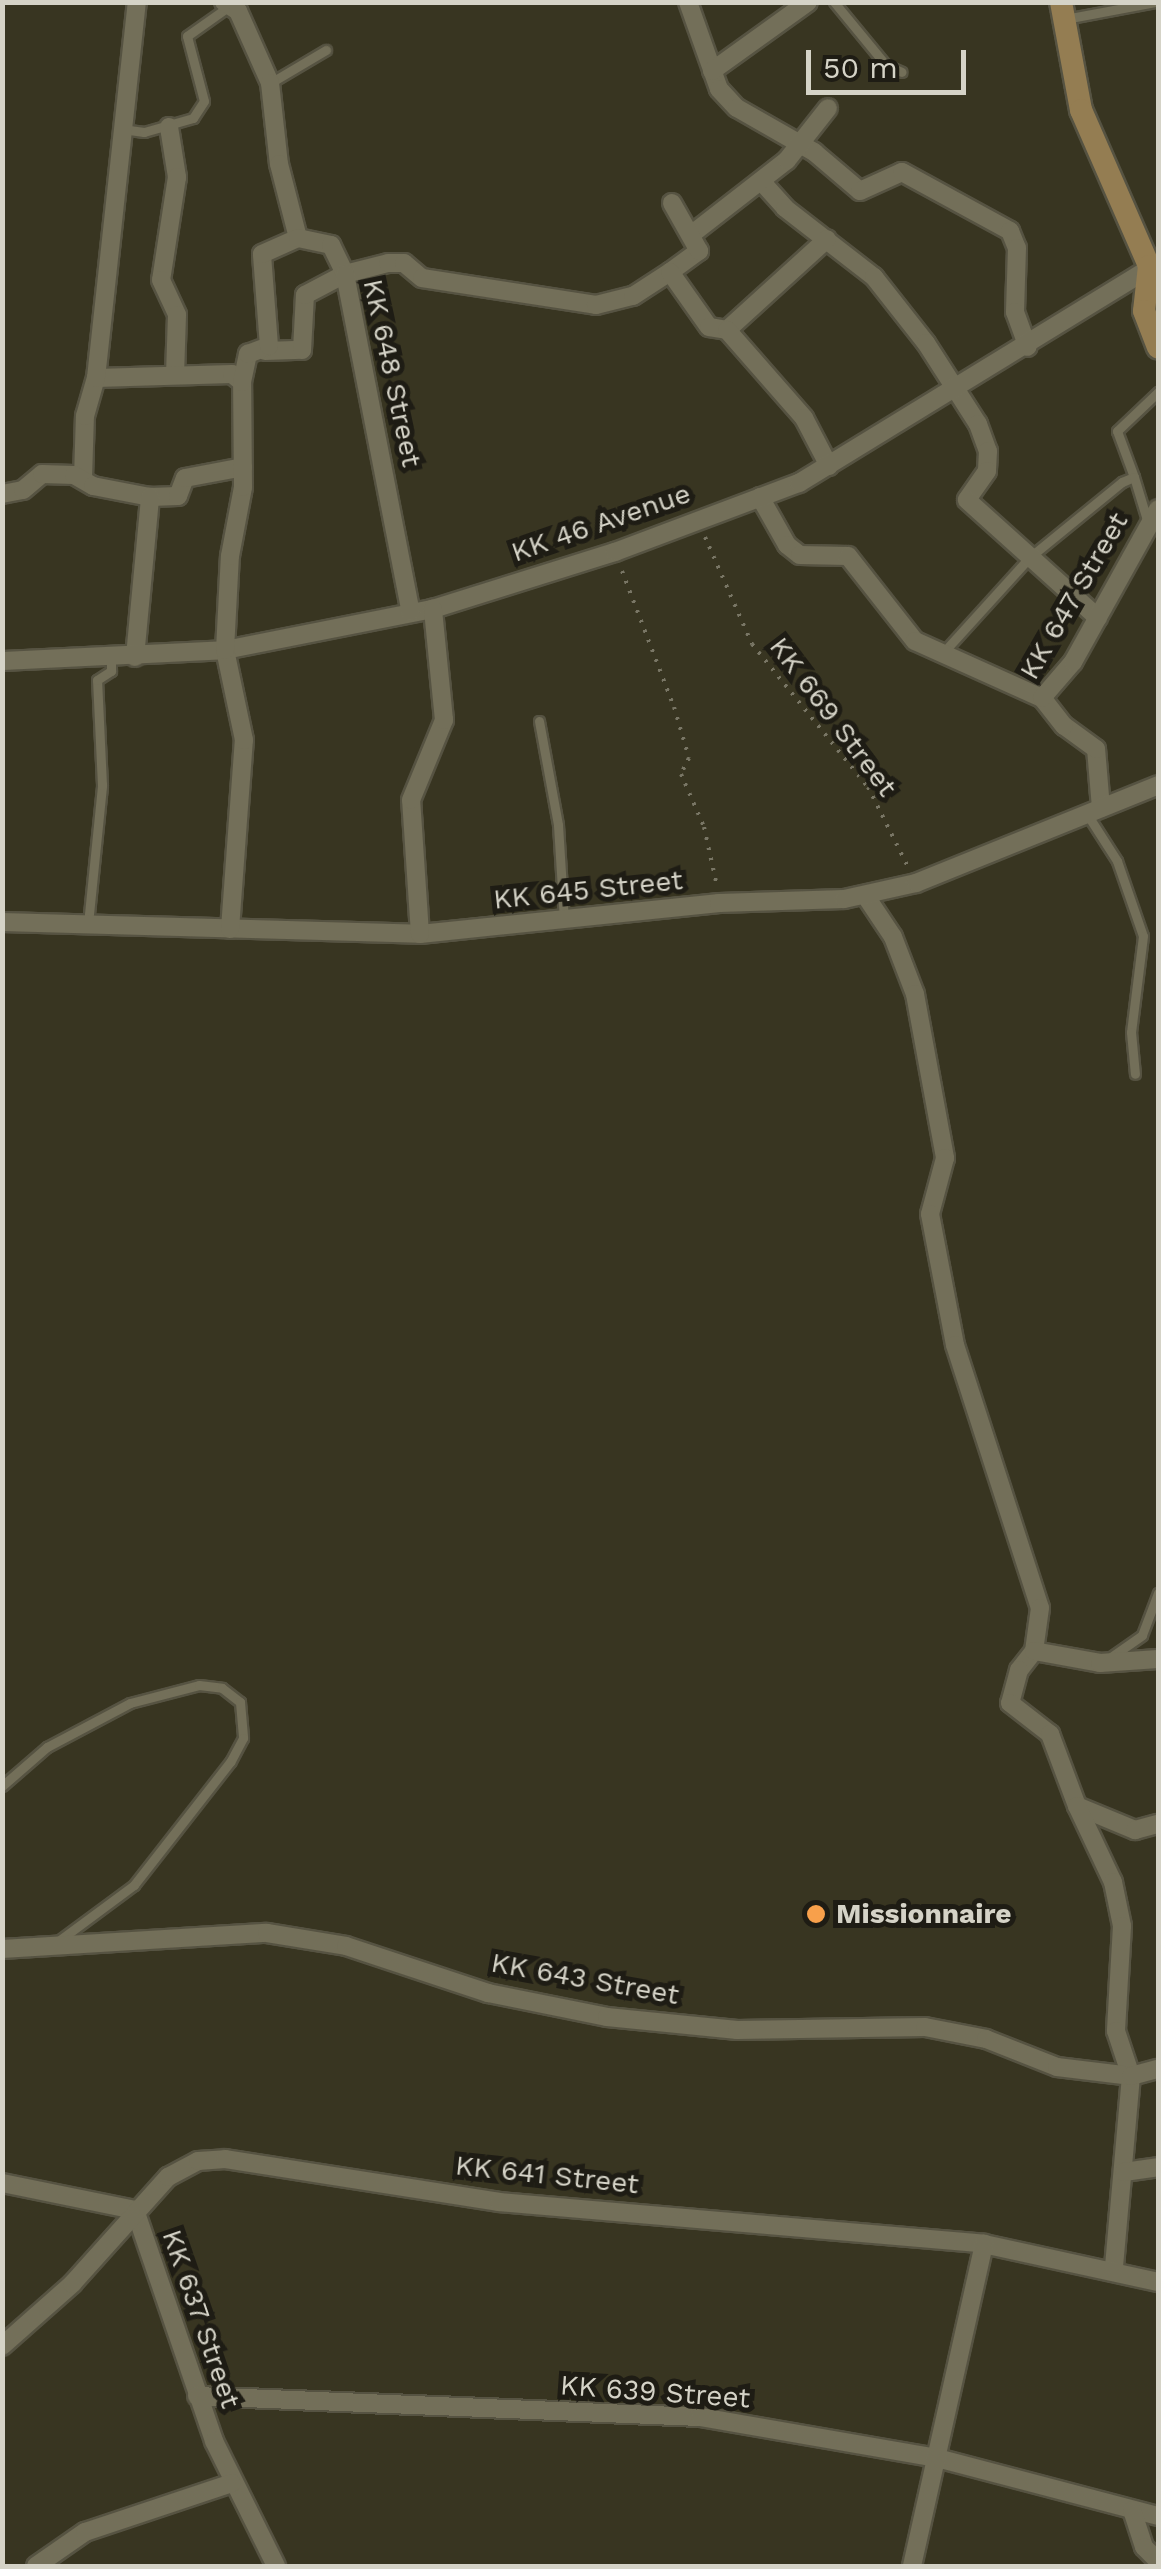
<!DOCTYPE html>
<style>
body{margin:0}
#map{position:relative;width:1161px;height:2569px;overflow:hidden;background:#383521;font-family:"Work Sans",sans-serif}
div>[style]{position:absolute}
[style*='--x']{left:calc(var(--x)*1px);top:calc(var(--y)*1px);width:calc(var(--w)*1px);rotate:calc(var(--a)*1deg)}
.path>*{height:4px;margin-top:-2px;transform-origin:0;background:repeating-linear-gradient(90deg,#797665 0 2.5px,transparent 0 10.5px)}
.roads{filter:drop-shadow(2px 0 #565342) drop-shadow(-2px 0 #565342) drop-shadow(0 2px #565342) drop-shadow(0 -2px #565342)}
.lane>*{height:9px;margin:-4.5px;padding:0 4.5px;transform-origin:4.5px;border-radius:4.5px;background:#736f59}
.street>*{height:18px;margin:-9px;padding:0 9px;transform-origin:9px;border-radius:9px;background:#736f59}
.secondary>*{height:22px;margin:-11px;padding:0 11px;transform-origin:11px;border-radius:11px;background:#947d52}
.dots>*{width:28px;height:28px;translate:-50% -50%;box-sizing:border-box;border:5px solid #1e1c14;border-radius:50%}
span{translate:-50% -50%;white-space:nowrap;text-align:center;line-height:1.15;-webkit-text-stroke:10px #1e1c14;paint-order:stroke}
.street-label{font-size:28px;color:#d5d3c7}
.poi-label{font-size:28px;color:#d5d3c7;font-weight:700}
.left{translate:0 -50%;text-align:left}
.frame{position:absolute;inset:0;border:5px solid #d5d3c7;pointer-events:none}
.scale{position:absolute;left:806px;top:50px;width:160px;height:45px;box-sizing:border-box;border:5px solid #d5d3c7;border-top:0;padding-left:12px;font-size:30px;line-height:35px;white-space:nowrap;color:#d5d3c7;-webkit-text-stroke:8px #1e1c14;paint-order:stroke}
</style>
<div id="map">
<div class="path">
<div style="--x:705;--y:537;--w:117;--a:66.3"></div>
<div style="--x:752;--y:644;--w:184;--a:51"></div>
<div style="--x:868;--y:787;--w:89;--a:63.4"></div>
<div style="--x:622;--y:571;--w:146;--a:69.1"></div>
<div style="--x:674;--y:707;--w:53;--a:73.6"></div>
<div style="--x:689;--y:758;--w:18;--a:117"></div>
<div style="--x:681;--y:774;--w:58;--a:66.5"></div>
<div style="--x:704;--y:827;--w:60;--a:77.6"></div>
</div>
<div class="roads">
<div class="lane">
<div style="--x:834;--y:2;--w:82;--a:50.5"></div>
<div style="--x:886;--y:65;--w:17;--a:24"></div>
<div style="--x:1065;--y:19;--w:93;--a:-10.6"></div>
<div style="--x:270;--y:83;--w:65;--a:-30.5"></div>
<div style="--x:122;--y:129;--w:22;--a:8"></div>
<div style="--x:144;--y:132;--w:51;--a:-15.9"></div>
<div style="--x:193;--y:118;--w:20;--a:-57"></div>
<div style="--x:204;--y:101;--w:67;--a:-104.7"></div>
<div style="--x:187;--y:36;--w:50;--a:-35.3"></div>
<div style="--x:1134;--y:477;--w:49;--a:-110.3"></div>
<div style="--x:1117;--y:431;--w:57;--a:-43.6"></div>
<div style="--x:941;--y:655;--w:132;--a:-47.8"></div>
<div style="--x:1030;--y:557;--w:119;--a:-39.2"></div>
<div style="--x:1122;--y:482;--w:13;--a:-23"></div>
<div style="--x:1134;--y:477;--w:48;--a:73.1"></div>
<div style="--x:539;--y:721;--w:106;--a:79.6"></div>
<div style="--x:558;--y:825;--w:95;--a:86.4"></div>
<div style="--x:1087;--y:814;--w:56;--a:57.4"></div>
<div style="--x:1117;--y:861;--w:79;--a:70.9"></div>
<div style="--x:1143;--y:936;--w:97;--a:97.1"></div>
<div style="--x:1131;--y:1032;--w:42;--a:84.6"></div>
<div style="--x:88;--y:924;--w:140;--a:-84.2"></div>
<div style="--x:102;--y:785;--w:105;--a:-92.7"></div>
<div style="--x:97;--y:680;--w:17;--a:-33"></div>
<div style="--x:111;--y:671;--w:11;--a:-90"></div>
<div style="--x:1111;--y:1657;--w:38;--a:-35"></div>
<div style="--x:1142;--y:1635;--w:45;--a:-69.1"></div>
<div style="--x:2;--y:1786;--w:60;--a:-40.9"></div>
<div style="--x:47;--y:1747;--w:94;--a:-27.9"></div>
<div style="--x:130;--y:1703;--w:71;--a:-14.6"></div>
<div style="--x:199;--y:1685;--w:23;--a:7"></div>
<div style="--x:222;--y:1688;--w:23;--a:38"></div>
<div style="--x:240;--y:1702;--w:36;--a:85"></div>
<div style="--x:243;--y:1738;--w:27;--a:118"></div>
<div style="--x:230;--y:1762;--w:156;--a:128"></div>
<div style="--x:134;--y:1885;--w:96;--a:143.5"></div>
</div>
<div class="street">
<div style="--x:224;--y:2;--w:17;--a:33"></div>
<div style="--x:238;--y:11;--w:79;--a:66"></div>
<div style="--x:270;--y:83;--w:81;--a:83.7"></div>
<div style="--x:279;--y:164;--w:76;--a:75.6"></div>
<div style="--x:688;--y:2;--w:92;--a:70.4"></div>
<div style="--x:719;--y:89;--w:26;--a:47"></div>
<div style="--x:737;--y:108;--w:89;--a:29.7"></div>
<div style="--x:814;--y:152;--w:60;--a:40.3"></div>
<div style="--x:860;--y:191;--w:46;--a:-24.3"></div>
<div style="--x:902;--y:172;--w:123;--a:28.6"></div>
<div style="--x:1010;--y:231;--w:18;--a:68"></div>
<div style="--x:1017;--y:248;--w:64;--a:91.8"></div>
<div style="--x:1015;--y:312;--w:37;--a:70"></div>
<div style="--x:712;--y:71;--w:118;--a:-35.7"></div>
<div style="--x:169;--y:127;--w:51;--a:80.9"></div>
<div style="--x:177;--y:177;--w:104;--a:98.8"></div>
<div style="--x:161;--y:280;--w:38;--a:65"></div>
<div style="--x:177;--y:315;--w:59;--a:91.9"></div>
<div style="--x:761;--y:181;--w:36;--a:48"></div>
<div style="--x:785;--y:208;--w:113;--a:37.8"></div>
<div style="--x:874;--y:277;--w:84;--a:51.8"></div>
<div style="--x:926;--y:343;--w:96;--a:57.3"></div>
<div style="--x:978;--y:424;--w:29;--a:70"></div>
<div style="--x:988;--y:451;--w:20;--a:93"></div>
<div style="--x:987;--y:471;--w:35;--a:125"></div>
<div style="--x:967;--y:500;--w:176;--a:42"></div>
<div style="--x:692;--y:234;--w:120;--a:-37.9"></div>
<div style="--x:787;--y:160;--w:66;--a:-51.7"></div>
<div style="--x:670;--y:272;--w:36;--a:-36"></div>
<div style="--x:699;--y:251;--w:55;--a:-119.4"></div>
<div style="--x:727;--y:330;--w:135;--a:-42.3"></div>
<div style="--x:265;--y:351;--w:37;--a:-2"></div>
<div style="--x:302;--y:350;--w:55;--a:-86.9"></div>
<div style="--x:305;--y:295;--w:45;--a:-27.7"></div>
<div style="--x:345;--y:274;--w:44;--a:-14.3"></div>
<div style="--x:388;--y:263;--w:16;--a:0"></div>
<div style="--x:404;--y:263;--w:23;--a:40"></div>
<div style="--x:422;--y:278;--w:176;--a:8.8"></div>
<div style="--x:596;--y:305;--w:38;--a:-14"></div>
<div style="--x:633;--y:296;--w:44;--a:-33"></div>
<div style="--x:670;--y:272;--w:67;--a:54.7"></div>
<div style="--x:709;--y:327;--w:18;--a:9"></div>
<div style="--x:727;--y:330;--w:117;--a:48.8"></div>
<div style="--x:804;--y:418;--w:54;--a:62.5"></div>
<div style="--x:96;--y:378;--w:136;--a:-1.7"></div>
<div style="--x:232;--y:374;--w:13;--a:39"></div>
<div style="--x:83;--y:478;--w:62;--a:-88.2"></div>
<div style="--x:85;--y:416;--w:40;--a:-74"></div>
<div style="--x:96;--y:378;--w:378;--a:-83.8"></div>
<div style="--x:2;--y:494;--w:21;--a:-11"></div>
<div style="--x:23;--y:490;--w:25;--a:-40"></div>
<div style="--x:42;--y:474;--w:32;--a:2"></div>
<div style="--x:74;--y:475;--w:22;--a:30"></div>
<div style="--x:93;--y:486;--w:58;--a:10.9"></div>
<div style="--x:150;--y:497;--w:28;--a:-2"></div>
<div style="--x:178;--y:496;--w:19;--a:-69"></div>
<div style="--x:185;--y:478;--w:59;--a:-10.7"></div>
<div style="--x:760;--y:497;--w:55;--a:60.6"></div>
<div style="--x:787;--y:545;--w:16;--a:38"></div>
<div style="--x:800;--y:555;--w:48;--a:1.2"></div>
<div style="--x:848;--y:556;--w:108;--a:51.8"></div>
<div style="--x:915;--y:641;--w:139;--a:24.2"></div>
<div style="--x:135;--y:657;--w:161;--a:-84.6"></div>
<div style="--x:2;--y:661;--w:223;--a:-2.8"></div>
<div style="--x:225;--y:650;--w:212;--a:-11.2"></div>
<div style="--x:433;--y:609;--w:191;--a:-17.4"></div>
<div style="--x:615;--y:552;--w:197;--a:-20.6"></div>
<div style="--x:799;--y:483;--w:421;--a:-31.5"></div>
<div style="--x:1101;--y:808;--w:59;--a:-94.8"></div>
<div style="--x:1096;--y:749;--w:39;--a:-144"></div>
<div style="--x:1064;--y:726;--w:36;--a:-128"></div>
<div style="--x:1042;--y:698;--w:48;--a:-49.3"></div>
<div style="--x:1073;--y:662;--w:175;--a:-60.9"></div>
<div style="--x:865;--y:895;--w:50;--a:56.3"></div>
<div style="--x:893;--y:937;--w:61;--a:68.9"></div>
<div style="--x:915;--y:994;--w:167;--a:79.6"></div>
<div style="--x:945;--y:1158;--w:58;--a:105"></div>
<div style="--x:930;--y:1214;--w:133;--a:79.2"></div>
<div style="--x:955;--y:1345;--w:276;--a:72.1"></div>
<div style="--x:1040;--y:1608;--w:43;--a:97.9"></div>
<div style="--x:1034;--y:1651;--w:24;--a:128"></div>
<div style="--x:1019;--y:1670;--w:34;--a:105"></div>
<div style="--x:1010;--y:1703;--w:51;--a:37.8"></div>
<div style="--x:1050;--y:1734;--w:77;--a:69.4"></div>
<div style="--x:1077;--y:1806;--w:63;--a:22.5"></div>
<div style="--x:1135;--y:1830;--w:24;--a:-15"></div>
<div style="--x:2;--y:922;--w:418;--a:1.6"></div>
<div style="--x:420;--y:934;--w:301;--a:-5.9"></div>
<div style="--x:719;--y:903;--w:125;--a:-1.8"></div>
<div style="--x:844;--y:899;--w:74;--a:-12.5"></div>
<div style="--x:916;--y:883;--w:261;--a:-22"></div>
<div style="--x:230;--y:929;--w:190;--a:-85.8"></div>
<div style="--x:244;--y:740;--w:92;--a:-101.9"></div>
<div style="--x:225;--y:650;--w:94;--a:-87"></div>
<div style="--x:230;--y:556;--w:70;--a:-79.3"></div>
<div style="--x:243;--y:487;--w:105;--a:-90.5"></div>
<div style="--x:242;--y:382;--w:29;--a:-78"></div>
<div style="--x:248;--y:354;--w:22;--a:-21"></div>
<div style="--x:269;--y:346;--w:92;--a:-94.4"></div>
<div style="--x:262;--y:254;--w:39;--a:-24"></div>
<div style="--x:298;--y:238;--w:34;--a:12"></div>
<div style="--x:331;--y:245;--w:32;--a:64"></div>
<div style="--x:345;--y:274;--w:344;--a:79"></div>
<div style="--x:420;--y:934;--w:134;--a:-93.8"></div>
<div style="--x:411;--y:800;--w:87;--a:-67.6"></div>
<div style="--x:444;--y:720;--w:112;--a:-95.7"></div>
<div style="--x:1034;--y:1651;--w:67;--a:10.3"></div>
<div style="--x:1100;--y:1663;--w:58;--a:-3.9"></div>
<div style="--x:1077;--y:1806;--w:84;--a:64.7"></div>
<div style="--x:1113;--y:1882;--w:45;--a:78.4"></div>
<div style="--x:1122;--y:1926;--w:105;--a:93.3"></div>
<div style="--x:1116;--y:2031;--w:47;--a:71.6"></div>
<div style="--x:1131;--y:2076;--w:193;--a:95.1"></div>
<div style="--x:2;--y:1949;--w:265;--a:-3.5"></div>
<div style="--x:267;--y:1933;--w:80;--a:9.3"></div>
<div style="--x:346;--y:1946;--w:150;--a:18.3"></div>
<div style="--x:488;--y:1993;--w:121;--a:11.4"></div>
<div style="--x:607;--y:2017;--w:131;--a:5.7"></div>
<div style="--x:737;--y:2030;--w:188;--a:-0.9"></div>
<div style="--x:925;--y:2027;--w:62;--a:11.1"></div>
<div style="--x:986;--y:2039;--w:76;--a:21.5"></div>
<div style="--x:1057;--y:2067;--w:75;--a:6.9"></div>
<div style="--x:1131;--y:2076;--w:28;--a:-15"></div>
<div style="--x:1124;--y:2172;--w:34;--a:-8"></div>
<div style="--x:2;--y:2183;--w:136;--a:11.5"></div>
<div style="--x:135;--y:2210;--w:244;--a:71.1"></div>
<div style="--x:214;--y:2441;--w:140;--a:63.6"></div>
<div style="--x:2;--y:2346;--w:94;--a:-41.5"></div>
<div style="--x:72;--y:2284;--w:144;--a:-48.1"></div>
<div style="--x:168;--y:2177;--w:34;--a:-28"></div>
<div style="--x:198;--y:2161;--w:27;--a:-4"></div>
<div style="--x:225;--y:2159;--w:277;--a:8.9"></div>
<div style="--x:499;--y:2202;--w:487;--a:4.9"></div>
<div style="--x:984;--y:2244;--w:178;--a:12.3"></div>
<div style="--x:197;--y:2396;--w:503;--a:2.39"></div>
<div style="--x:700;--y:2417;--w:241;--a:9.8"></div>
<div style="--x:937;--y:2458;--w:228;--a:14.7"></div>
<div style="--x:1132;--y:2510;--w:39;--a:72"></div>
<div style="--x:1144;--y:2547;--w:20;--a:45"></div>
<div style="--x:36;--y:2566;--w:60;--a:-34.8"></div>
<div style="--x:85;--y:2532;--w:155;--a:-18.4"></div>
<div style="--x:912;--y:2566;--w:330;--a:-77.4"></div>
</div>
<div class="secondary">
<div style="--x:1061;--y:2;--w:110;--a:79.5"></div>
<div style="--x:1081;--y:110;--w:170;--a:66.4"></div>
<div style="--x:1149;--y:266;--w:45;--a:96.3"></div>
<div style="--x:1144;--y:311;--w:39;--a:69"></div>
</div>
</div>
<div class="dots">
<div style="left:816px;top:1914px;background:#f8a04b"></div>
</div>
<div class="street-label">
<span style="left:392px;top:373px;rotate:78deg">KK 648 Street</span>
<span style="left:601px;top:523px;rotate:-19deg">KK 46 Avenue</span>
<span style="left:1074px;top:596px;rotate:-60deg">KK 647 Street</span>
<span style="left:833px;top:717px;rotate:53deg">KK 669 Street</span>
<span style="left:588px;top:890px;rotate:-6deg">KK 645 Street</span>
<span style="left:585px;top:1979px;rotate:10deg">KK 643 Street</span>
<span style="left:547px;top:2175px;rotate:6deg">KK 641 Street</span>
<span style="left:201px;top:2319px;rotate:71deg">KK 637 Street</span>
<span style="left:655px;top:2392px;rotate:4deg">KK 639 Street</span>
</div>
<div class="poi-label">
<span class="left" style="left:836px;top:1914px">Missionnaire</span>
</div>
<div class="frame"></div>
<div class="scale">50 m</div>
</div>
